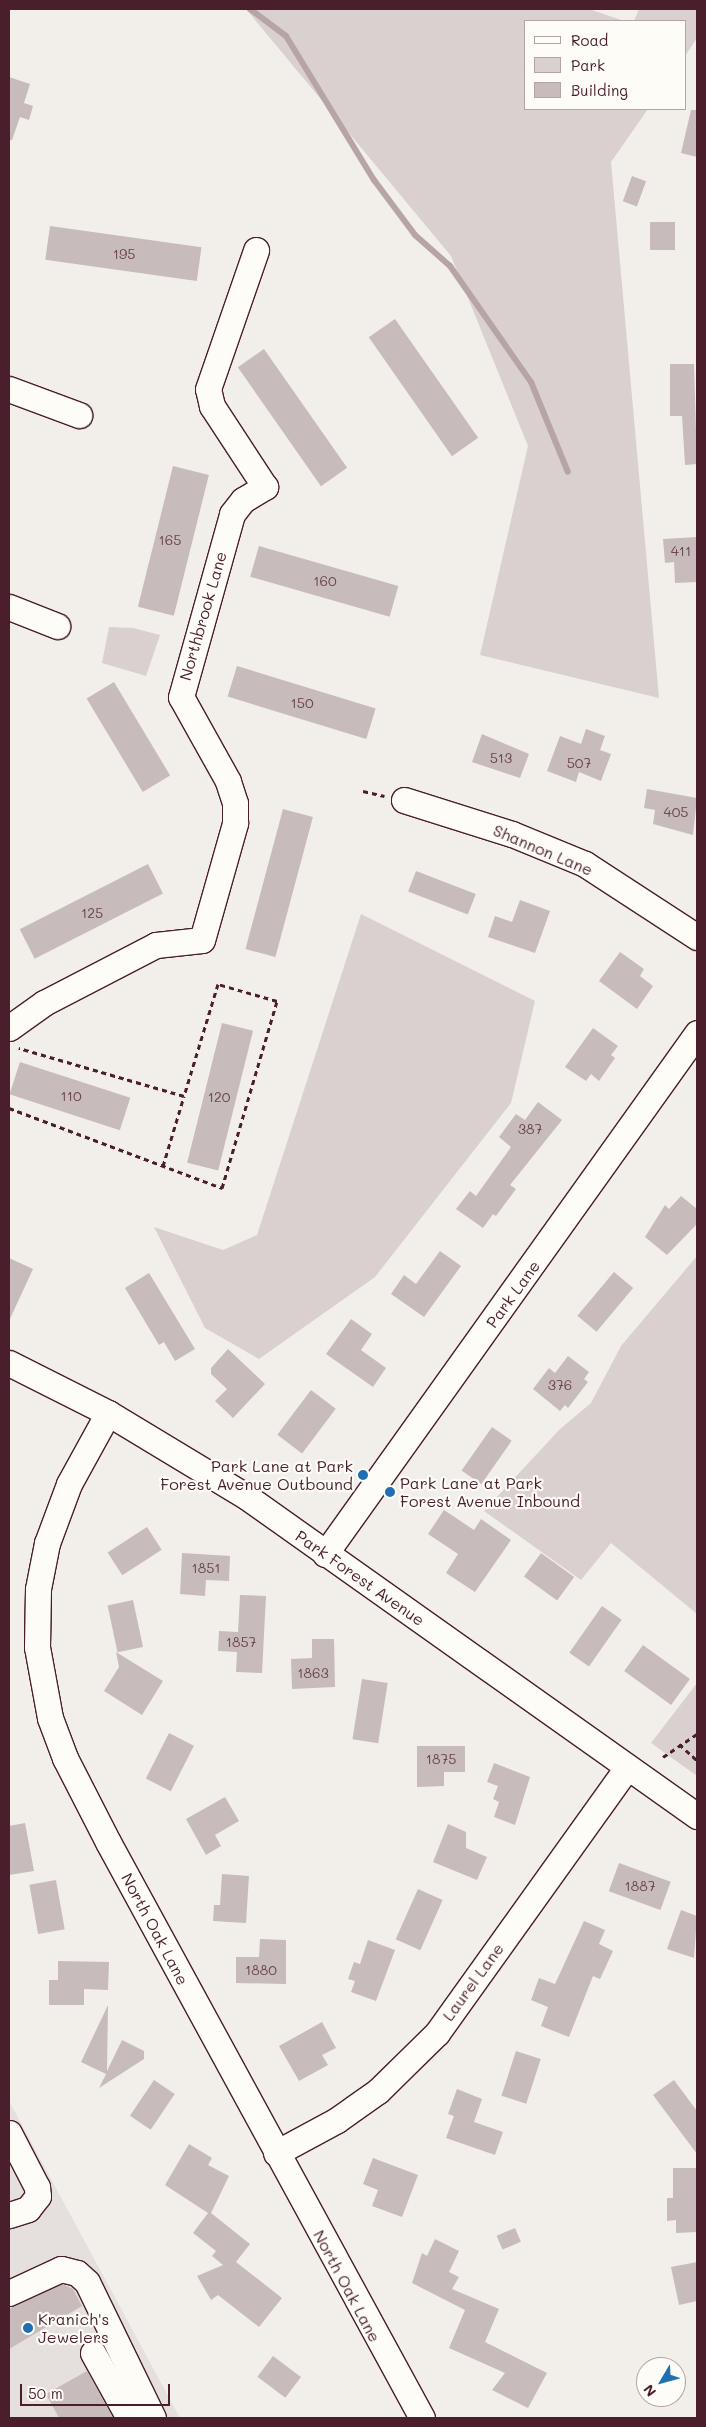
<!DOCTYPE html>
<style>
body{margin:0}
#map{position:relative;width:706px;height:2427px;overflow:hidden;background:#f2efeb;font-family:Mali,sans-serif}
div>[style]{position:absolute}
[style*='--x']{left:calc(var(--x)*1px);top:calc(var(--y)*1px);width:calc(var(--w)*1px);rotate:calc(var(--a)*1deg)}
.built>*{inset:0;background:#e5dfdd}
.green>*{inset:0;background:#d9d0cf}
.stream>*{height:6px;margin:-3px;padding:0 3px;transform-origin:3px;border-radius:3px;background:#b7a5a6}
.building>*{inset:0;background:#c8bbbb;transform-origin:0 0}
.path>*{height:3px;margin-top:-1.5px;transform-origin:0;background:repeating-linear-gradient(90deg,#4a1f2b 0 5px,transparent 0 9px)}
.roads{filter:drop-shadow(1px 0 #4a1f2b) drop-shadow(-1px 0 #4a1f2b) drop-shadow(0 1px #4a1f2b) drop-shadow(0 -1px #4a1f2b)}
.minor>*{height:25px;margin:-12.5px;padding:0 12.5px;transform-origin:12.5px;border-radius:12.5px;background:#fdfcf7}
.dots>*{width:14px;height:14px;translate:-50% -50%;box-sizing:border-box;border:2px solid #fdfcf7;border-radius:50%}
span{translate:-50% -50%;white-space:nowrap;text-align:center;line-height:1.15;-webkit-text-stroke:4.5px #fdfcf7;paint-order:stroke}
.number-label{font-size:14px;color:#6a464f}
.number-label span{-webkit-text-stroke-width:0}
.street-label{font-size:16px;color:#4a1f2b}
.poi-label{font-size:16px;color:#4a1f2b}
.right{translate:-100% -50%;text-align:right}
.left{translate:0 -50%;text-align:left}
.frame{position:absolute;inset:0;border:10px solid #4a1f2b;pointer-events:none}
.legend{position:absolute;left:524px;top:20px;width:162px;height:90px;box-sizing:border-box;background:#fdfcf7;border:1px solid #b5a4a5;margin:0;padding:6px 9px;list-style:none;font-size:15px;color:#4a1f2b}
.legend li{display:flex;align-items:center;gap:10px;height:25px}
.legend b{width:25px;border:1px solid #b5a4a5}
.north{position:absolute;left:636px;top:2357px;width:50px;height:50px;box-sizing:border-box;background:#fdfcf7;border:1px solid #b5a4a5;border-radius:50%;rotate:233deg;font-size:14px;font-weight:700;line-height:20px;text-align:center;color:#4a1f2b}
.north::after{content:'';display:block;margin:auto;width:18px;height:22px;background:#1f6fb2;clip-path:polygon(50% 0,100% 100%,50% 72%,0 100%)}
.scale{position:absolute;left:20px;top:2384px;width:150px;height:22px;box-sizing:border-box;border:2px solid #4a1f2b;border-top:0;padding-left:6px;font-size:15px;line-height:18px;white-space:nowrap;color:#4a1f2b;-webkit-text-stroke:4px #fdfcf7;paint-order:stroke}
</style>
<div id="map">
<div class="built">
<div style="clip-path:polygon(9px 2101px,180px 2418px,9px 2418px)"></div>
</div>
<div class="green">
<div style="clip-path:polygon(246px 9px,589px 9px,624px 21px,525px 21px,525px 109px,648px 109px,611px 162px,659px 698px,480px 655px,528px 446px,451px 256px)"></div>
<div style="clip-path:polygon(639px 9px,697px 9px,697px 38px,685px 56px,685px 21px,634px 21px)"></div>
<div style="clip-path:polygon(109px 627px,133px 628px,160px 635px,146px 676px,102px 663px)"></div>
<div style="clip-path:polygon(361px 914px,535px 1001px,511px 1103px,375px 1277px,259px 1359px,205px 1328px,154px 1227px,223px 1250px,257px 1235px)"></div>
<div style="clip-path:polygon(697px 1256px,697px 1614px,611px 1543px,581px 1580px,484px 1511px,560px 1429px,591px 1403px,621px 1346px)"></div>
<div style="clip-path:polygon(697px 1683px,697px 1776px,651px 1743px)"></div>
</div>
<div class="stream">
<div style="--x:250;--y:9;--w:45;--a:36.9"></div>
<div style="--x:286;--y:36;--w:169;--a:58.6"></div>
<div style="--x:374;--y:180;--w:69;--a:53.3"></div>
<div style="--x:415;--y:235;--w:47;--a:41.5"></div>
<div style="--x:450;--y:266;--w:141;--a:55.1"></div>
<div style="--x:531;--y:382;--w:97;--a:67.7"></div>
</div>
<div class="building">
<div style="clip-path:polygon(9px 77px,30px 84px,24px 103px,33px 106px,29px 120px,20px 117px,12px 140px,9px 140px)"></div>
<div style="clip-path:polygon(691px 110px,697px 110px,697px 157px,681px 153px)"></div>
<div style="left:632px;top:176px;width:15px;height:27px;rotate:20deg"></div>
<div style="left:650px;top:222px;width:25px;height:28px"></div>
<div style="left:50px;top:226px;width:153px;height:34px;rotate:8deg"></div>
<div style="left:395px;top:319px;width:145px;height:32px;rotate:55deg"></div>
<div style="left:264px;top:349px;width:145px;height:32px;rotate:55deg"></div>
<div style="clip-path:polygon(670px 364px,694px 364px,697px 464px,685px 465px,682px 416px,670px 416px)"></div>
<div style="left:173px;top:466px;width:37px;height:145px;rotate:14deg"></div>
<div style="clip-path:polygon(697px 537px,697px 582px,675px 583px,674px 562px,665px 563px,663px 539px)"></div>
<div style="left:259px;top:546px;width:145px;height:32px;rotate:16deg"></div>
<div style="left:237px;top:666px;width:145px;height:32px;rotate:17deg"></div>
<div style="left:114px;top:682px;width:109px;height:32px;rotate:59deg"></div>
<div style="clip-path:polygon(586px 729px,605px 736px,600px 750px,611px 754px,601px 781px,579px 772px,576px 782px,547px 771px,560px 736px,581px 744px)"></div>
<div style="clip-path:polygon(482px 734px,529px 754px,520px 778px,472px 762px)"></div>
<div style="clip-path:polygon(647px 789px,697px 798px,693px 835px,653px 824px,655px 810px,644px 808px)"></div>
<div style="left:283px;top:809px;width:31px;height:145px;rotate:15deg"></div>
<div style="left:148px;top:864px;width:33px;height:144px;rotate:63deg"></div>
<div style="left:416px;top:871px;width:64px;height:22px;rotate:21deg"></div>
<div style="clip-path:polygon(520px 900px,550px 911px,535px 953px,488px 937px,495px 916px,512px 922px)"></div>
<div style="clip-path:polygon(620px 952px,644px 969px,640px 976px,653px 986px,637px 1009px,599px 981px)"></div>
<div style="left:222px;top:1023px;width:32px;height:144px;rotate:14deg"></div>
<div style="clip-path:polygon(593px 1028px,618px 1046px,611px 1055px,615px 1058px,599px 1081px,591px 1074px,586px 1081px,565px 1067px)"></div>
<div style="left:20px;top:1062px;width:116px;height:34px;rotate:18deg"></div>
<div style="clip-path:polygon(538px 1102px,562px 1120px,510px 1185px,516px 1189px,496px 1216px,493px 1214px,483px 1228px,456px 1209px,470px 1191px,476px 1196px,511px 1147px,499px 1137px,516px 1114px,525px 1120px)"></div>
<div style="clip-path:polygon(681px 1196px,697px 1209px,697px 1224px,667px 1255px,645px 1237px,665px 1205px,669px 1209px)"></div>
<div style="clip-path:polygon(440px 1251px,461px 1266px,424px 1317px,391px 1294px,404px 1275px,416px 1284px)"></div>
<div style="clip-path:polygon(9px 1258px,33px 1269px,9px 1321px)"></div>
<div style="left:614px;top:1272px;width:25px;height:57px;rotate:40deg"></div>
<div style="clip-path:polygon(149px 1273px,195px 1349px,175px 1361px,164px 1342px,159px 1345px,125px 1288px)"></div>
<div style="clip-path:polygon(351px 1319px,372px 1334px,361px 1350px,386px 1368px,373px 1387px,326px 1354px)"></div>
<div style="clip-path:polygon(228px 1349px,265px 1384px,233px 1418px,215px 1401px,227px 1389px,211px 1374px,211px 1368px)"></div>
<div style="clip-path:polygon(568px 1356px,589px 1372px,584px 1379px,588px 1382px,568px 1408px,565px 1405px,560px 1411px,533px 1389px,549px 1368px,555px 1373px)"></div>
<div style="left:311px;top:1390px;width:31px;height:56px;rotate:37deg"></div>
<div style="left:492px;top:1427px;width:24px;height:53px;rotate:35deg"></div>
<div style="clip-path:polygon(444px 1510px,474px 1530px,481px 1519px,511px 1540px,475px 1592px,446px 1573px,458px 1554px,428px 1534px)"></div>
<div style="left:147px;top:1527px;width:27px;height:47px;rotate:57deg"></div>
<div style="clip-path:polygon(182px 1553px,230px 1556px,229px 1581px,206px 1580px,205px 1596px,180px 1594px)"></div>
<div style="left:541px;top:1553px;width:41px;height:29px;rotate:36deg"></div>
<div style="clip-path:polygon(240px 1595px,266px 1596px,262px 1673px,236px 1672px,237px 1652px,218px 1651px,219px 1631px,238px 1632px)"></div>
<div style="left:133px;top:1600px;width:48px;height:26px;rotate:78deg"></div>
<div style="left:602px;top:1606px;width:24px;height:57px;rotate:35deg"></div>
<div style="clip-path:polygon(312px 1639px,334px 1639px,335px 1687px,292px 1689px,291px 1659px,312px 1658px)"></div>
<div style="left:643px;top:1645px;width:58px;height:32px;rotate:36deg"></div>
<div style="clip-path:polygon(116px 1652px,163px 1681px,142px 1715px,104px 1691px,119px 1667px)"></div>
<div style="left:362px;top:1679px;width:26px;height:61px;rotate:9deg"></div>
<div style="left:169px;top:1733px;width:28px;height:51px;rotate:27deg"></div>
<div style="clip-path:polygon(417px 1746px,465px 1746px,465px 1772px,444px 1772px,444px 1786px,417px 1787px)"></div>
<div style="clip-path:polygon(494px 1763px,530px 1777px,515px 1825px,494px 1817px,499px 1802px,493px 1799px,498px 1786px,487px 1782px)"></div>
<div style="clip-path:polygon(225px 1797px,239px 1821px,215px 1835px,221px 1846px,206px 1855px,186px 1819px)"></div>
<div style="clip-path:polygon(25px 1823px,34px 1871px,9px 1875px,9px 1826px)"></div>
<div style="clip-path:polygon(448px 1824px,466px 1832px,466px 1848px,487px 1857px,477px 1880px,433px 1862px)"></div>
<div style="left:619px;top:1863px;width:55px;height:30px;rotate:20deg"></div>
<div style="clip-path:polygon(222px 1874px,249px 1876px,246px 1923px,213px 1921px,214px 1905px,220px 1905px)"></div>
<div style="left:56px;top:1880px;width:50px;height:27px;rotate:80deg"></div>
<div style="left:418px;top:1889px;width:27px;height:55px;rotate:24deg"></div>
<div style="clip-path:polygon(681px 1910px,697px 1916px,694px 1958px,667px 1949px)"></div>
<div style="clip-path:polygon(584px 1921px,605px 1930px,599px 1944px,613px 1951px,600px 1979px,593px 1976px,569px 2037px,541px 2026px,548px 2007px,531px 2000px,539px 1978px,555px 1984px)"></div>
<div style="clip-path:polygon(260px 1939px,286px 1940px,286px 1984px,236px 1983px,236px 1957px,259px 1957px)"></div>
<div style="clip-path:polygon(368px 1940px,395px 1950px,376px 2001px,351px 1992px,355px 1981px,348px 1979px,354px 1962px,360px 1964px)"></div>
<div style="clip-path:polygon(58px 1961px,109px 1962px,108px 1990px,84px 1989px,84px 2005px,49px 2005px,49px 1980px,58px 1980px)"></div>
<div style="clip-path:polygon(108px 2005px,107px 2071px,122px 2040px,144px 2051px,144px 2059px,99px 2088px,106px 2074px,81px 2062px)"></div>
<div style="clip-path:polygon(322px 2022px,336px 2048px,322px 2055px,328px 2065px,299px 2081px,279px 2046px)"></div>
<div style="left:516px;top:2051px;width:26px;height:47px;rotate:18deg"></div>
<div style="left:154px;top:2080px;width:25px;height:43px;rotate:34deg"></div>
<div style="clip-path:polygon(674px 2080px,697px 2111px,697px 2154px,653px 2095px)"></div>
<div style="clip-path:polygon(457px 2089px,482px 2099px,474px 2122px,503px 2132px,495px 2155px,446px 2138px,454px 2116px,448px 2114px)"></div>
<div style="clip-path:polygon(189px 2144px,212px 2158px,208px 2165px,229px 2176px,211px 2213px,250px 2244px,236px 2262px,282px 2298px,259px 2327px,218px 2295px,211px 2300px,197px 2276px,223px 2265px,212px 2256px,216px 2251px,193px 2233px,208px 2213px,165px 2185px)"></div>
<div style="clip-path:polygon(373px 2158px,418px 2175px,402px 2217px,372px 2206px,378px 2190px,363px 2184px)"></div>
<div style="clip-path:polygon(673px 2168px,697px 2168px,697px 2232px,676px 2233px,676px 2220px,667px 2221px,667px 2198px,673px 2198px)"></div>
<div style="left:515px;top:2228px;width:15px;height:20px;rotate:67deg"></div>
<div style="clip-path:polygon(435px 2239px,459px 2251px,449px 2272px,459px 2277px,452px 2289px,499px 2309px,485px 2342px,547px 2373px,528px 2408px,492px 2390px,505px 2373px,449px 2348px,465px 2310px,412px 2283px,422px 2253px,427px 2256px)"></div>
<div style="clip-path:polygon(697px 2262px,697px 2301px,679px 2305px,671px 2267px)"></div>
<div style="clip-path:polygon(62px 2284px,73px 2289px,82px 2306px,9px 2349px,9px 2309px)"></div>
<div style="left:273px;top:2356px;width:35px;height:26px;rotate:37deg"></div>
<div style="clip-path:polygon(87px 2371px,113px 2418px,59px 2418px,46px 2394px)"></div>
</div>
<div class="path">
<div style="--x:363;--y:791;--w:22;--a:13"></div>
<div style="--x:9;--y:1108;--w:228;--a:20.6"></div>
<div style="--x:222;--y:1188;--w:195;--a:-73.6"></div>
<div style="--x:277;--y:1001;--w:61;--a:-163.9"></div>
<div style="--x:218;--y:984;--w:117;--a:106.9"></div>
<div style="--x:184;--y:1096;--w:172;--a:-163.8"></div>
<div style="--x:163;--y:1166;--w:73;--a:-73.3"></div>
<div style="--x:679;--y:1744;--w:24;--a:42"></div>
<div style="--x:663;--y:1757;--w:41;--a:-34.1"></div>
</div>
<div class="roads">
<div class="minor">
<div style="--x:9;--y:389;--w:75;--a:20.4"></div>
<div style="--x:9;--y:607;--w:52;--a:21.6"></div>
<div style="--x:404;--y:800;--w:113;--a:17.5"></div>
<div style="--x:512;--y:834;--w:79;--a:22.3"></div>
<div style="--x:585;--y:864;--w:134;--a:33.1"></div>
<div style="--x:9;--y:1028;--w:43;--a:-35.5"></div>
<div style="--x:44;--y:1003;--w:126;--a:-27.4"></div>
<div style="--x:156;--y:945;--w:46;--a:-6.2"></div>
<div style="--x:202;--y:940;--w:122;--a:-74.2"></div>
<div style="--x:235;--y:823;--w:20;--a:-90"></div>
<div style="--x:235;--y:803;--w:23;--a:-108"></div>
<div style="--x:228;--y:781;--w:96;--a:-119.2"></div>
<div style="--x:181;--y:697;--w:190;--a:-74.4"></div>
<div style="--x:232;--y:514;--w:18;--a:-52"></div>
<div style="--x:243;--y:500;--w:26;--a:-31"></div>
<div style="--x:265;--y:487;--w:97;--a:-123.2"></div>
<div style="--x:212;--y:406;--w:17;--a:-103"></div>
<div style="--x:208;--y:389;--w:147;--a:-70.9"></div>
<div style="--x:9;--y:1363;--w:111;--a:26.8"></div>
<div style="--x:108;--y:1413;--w:162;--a:31.1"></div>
<div style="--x:247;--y:1497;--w:552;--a:35.33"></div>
<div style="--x:108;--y:1413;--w:81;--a:118.8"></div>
<div style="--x:69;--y:1484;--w:63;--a:110.4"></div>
<div style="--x:47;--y:1543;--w:47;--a:101.1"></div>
<div style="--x:38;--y:1589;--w:58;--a:91"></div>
<div style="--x:37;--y:1647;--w:72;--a:79.6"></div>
<div style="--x:50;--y:1718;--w:43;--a:69.4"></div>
<div style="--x:65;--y:1758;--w:94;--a:62.9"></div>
<div style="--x:108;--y:1842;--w:656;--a:61.4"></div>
<div style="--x:325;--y:1554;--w:640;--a:-54.47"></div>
<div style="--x:9;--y:2133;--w:61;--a:62.6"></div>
<div style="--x:37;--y:2187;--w:9;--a:84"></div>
<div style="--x:38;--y:2196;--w:16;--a:128"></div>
<div style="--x:28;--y:2209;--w:20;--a:162"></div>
<div style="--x:276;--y:2153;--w:69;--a:-28.4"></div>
<div style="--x:337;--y:2120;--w:50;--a:-35.3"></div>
<div style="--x:378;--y:2091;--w:83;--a:-44.5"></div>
<div style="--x:437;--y:2033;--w:326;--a:-54.4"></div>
<div style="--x:9;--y:2293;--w:57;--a:-24.8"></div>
<div style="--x:61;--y:2269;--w:16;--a:14"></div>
<div style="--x:77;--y:2273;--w:13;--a:42"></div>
<div style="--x:87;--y:2282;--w:151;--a:64.1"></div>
<div style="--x:93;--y:2353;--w:74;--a:61"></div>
</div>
</div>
<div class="dots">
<div style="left:363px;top:1475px;background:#1f6fb2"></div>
<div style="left:390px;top:1492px;background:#1f6fb2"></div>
<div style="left:28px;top:2328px;background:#1f6fb2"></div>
</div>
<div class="number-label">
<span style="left:124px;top:254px">195</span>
<span style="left:170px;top:540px">165</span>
<span style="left:681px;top:551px">411</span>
<span style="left:325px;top:581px">160</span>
<span style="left:302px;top:703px">150</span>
<span style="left:501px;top:758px">513</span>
<span style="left:579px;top:763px">507</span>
<span style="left:676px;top:812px">405</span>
<span style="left:92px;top:913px">125</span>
<span style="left:71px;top:1096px">110</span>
<span style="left:219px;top:1097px">120</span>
<span style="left:530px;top:1129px">387</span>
<span style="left:560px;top:1385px">376</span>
<span style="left:206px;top:1568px">1851</span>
<span style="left:241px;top:1642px">1857</span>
<span style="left:313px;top:1673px">1863</span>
<span style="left:441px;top:1759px">1875</span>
<span style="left:640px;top:1886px">1887</span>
<span style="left:261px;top:1970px">1880</span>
</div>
<div class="street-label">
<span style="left:203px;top:616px;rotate:-74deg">Northbrook Lane</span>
<span style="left:543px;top:850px;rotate:23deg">Shannon Lane</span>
<span style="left:513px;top:1294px;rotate:-54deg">Park Lane</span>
<span style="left:360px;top:1578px;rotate:35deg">Park Forest Avenue</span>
<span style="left:155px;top:1929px;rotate:62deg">North Oak Lane</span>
<span style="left:473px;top:1982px;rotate:-54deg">Laurel Lane</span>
<span style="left:347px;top:2286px;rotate:62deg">North Oak Lane</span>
</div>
<div class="poi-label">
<span class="right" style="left:353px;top:1475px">Park Lane at Park<br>Forest Avenue Outbound</span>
<span class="left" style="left:400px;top:1492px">Park Lane at Park<br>Forest Avenue Inbound</span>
<span class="left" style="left:38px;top:2328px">Kranich's<br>Jewelers</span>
</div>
<div class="frame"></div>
<ul class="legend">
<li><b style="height:6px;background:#fdfcf7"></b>Road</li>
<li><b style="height:14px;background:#d9d0cf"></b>Park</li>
<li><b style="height:14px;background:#c8bbbb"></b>Building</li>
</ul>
<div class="north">N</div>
<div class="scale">50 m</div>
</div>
